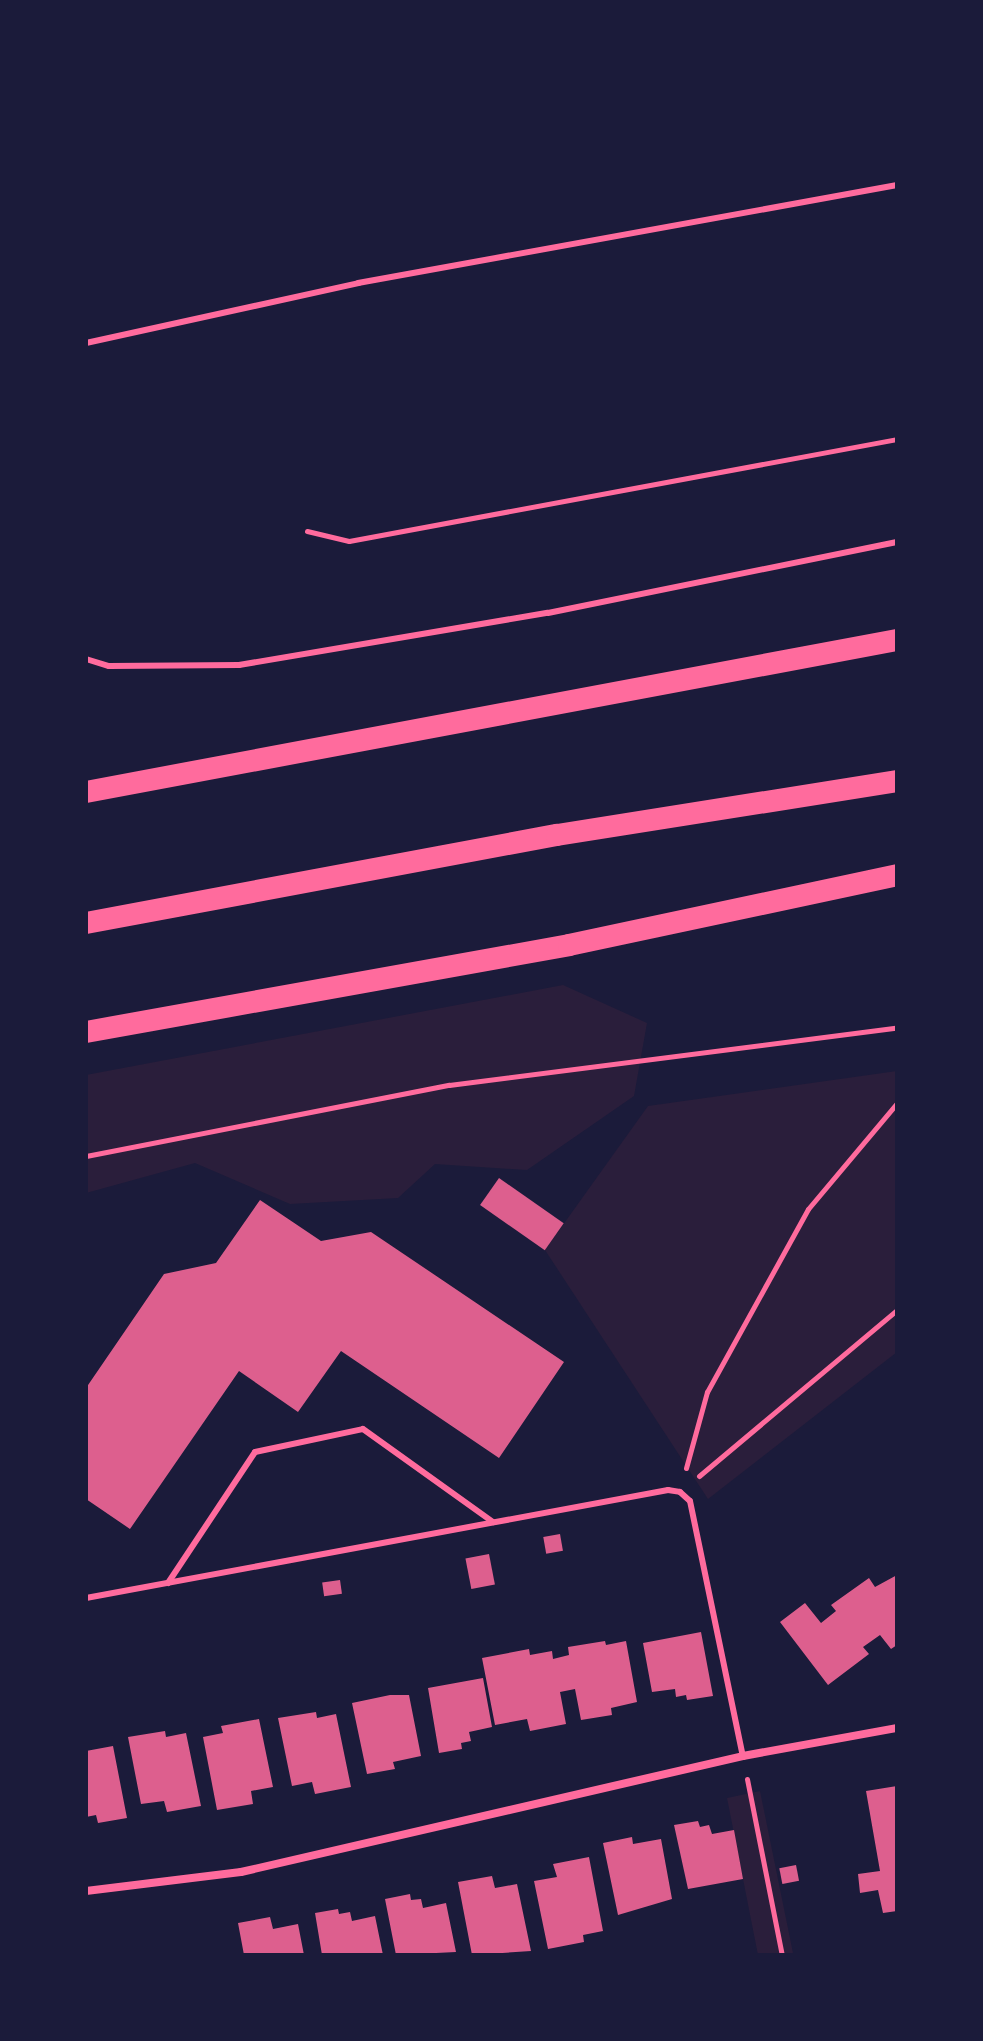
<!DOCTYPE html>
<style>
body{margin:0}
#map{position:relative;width:983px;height:2041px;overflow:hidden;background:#1b1b3a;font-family:Commissioner,sans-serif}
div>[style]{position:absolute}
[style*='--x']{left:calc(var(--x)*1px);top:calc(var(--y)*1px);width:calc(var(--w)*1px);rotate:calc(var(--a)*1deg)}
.green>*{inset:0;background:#2a1e3b}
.building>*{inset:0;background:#dd5f8e;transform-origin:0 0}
.path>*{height:5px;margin:-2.5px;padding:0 2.5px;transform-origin:2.5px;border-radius:2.5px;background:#ff6b9d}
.service>*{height:6px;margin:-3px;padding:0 3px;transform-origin:3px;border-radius:3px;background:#ff6b9d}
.minor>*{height:8px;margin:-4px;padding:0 4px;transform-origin:4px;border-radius:4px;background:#ff6b9d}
.trunk>*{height:22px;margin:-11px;padding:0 11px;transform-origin:11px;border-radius:11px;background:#ff6b9d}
span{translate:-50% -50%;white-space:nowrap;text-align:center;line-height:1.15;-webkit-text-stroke:8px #1b1b3a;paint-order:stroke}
.frame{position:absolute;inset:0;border:88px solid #1b1b3a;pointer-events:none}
</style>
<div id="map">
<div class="green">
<div style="clip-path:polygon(563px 985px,647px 1023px,634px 1096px,527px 1170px,435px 1164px,398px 1198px,290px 1204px,195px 1163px,86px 1193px,86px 1075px)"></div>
<div style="clip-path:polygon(897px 1071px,897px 1352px,708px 1499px,545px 1250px,648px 1106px)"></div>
<div style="clip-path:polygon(760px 1791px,793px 1953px,795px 1955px,758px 1955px,727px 1798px)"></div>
</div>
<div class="building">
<div style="left:499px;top:1178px;width:79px;height:33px;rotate:35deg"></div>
<div style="clip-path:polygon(260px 1200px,321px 1241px,371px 1232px,564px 1362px,499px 1458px,341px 1351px,298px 1412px,239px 1371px,130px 1529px,86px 1499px,86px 1388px,164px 1274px,216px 1263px)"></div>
<div style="left:560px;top:1534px;width:17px;height:17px;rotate:80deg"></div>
<div style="left:489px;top:1554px;width:31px;height:24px;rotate:79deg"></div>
<div style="clip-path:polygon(897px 1575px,897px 1645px,891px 1649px,880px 1635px,863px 1647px,869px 1654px,828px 1685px,780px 1622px,805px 1603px,821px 1623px,836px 1611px,831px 1605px,869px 1578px,875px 1587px)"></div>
<div style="left:340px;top:1580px;width:14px;height:18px;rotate:82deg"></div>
<div style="clip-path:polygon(701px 1632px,713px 1696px,687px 1700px,686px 1695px,676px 1697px,675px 1689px,652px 1692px,643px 1643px)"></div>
<div style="clip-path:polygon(605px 1641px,606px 1645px,626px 1641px,637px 1702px,611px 1708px,612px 1715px,581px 1720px,575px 1689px,560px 1692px,566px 1724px,530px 1731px,527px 1719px,495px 1725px,482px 1658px,529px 1649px,530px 1655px,552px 1651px,553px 1659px,569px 1655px,568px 1647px)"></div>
<div style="clip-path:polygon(483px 1678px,492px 1727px,469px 1732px,471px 1741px,461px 1743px,462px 1749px,439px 1753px,428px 1688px)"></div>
<div style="clip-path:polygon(390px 1695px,409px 1695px,421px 1756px,393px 1762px,395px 1769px,367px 1774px,352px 1703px)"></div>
<div style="clip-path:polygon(316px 1712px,317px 1718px,336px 1714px,351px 1787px,315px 1794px,312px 1782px,292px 1786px,278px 1718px)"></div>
<div style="clip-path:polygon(259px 1719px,273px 1787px,251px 1791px,253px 1804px,217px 1810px,203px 1737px,223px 1733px,221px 1726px)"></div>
<div style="clip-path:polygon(165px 1731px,166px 1737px,186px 1733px,201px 1806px,167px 1812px,164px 1801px,141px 1804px,128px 1737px)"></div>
<div style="clip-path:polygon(113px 1746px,127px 1818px,98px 1823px,96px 1815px,86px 1817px,86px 1751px)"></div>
<div style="clip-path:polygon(897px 1786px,897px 1911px,883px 1913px,878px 1890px,860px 1893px,858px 1874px,880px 1871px,866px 1791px)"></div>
<div style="clip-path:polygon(698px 1821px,700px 1827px,709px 1825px,712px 1834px,734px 1830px,743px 1879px,688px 1889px,674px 1825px)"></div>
<div style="clip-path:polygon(632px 1837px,633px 1844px,661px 1839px,672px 1899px,618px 1915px,603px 1843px)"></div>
<div style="clip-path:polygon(589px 1857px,603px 1931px,583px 1935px,584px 1942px,548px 1949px,534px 1881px,557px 1877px,553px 1864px)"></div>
<div style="left:796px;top:1865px;width:16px;height:17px;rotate:79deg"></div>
<div style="clip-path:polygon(492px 1876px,495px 1888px,517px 1884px,531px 1951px,472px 1955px,458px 1882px)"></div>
<div style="clip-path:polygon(410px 1894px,411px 1900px,421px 1899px,423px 1908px,446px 1903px,456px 1952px,396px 1955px,385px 1899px)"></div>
<div style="clip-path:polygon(338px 1909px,339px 1914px,350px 1912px,352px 1921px,375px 1916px,383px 1955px,322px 1955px,315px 1913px)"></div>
<div style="clip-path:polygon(270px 1917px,273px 1929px,298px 1924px,304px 1955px,244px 1955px,238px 1923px)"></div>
</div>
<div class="path">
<div style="--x:307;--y:531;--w:43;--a:13.4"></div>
<div style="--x:349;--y:541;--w:557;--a:-10.54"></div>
<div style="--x:86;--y:1156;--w:370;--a:-11.1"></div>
<div style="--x:449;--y:1085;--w:452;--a:-7.3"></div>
<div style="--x:686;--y:1468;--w:79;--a:-74.6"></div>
<div style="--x:707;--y:1392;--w:209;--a:-61.1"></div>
<div style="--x:808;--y:1209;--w:138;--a:-50"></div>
<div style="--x:699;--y:1476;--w:258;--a:-40"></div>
<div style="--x:747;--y:1779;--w:179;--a:78.8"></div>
</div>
<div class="service">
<div style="--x:86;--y:343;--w:279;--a:-12.4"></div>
<div style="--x:358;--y:283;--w:548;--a:-10.3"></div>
<div style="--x:86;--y:659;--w:24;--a:17"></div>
<div style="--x:109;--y:666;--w:130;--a:-0.4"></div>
<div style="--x:239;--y:665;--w:313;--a:-9.6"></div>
<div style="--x:548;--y:613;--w:356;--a:-11.5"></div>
<div style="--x:168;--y:1583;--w:157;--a:-56.4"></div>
<div style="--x:255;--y:1452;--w:110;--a:-12"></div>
<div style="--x:363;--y:1429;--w:160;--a:35.6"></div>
<div style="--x:86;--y:1598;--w:592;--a:-10.51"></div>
<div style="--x:668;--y:1490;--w:12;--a:9"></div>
<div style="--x:680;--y:1492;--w:13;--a:42"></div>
<div style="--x:690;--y:1501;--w:260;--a:78.3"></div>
</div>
<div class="minor">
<div style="--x:86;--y:1891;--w:156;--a:-7"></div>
<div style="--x:241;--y:1872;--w:515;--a:-13.01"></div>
<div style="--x:743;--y:1756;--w:157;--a:-10.3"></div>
</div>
<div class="trunk">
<div style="--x:86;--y:792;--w:825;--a:-10.62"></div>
<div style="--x:86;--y:923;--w:479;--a:-10.6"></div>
<div style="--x:557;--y:835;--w:344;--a:-9"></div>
<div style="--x:86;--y:1032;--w:491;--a:-10.2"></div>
<div style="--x:569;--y:945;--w:335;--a:-12"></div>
</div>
<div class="frame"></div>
</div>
